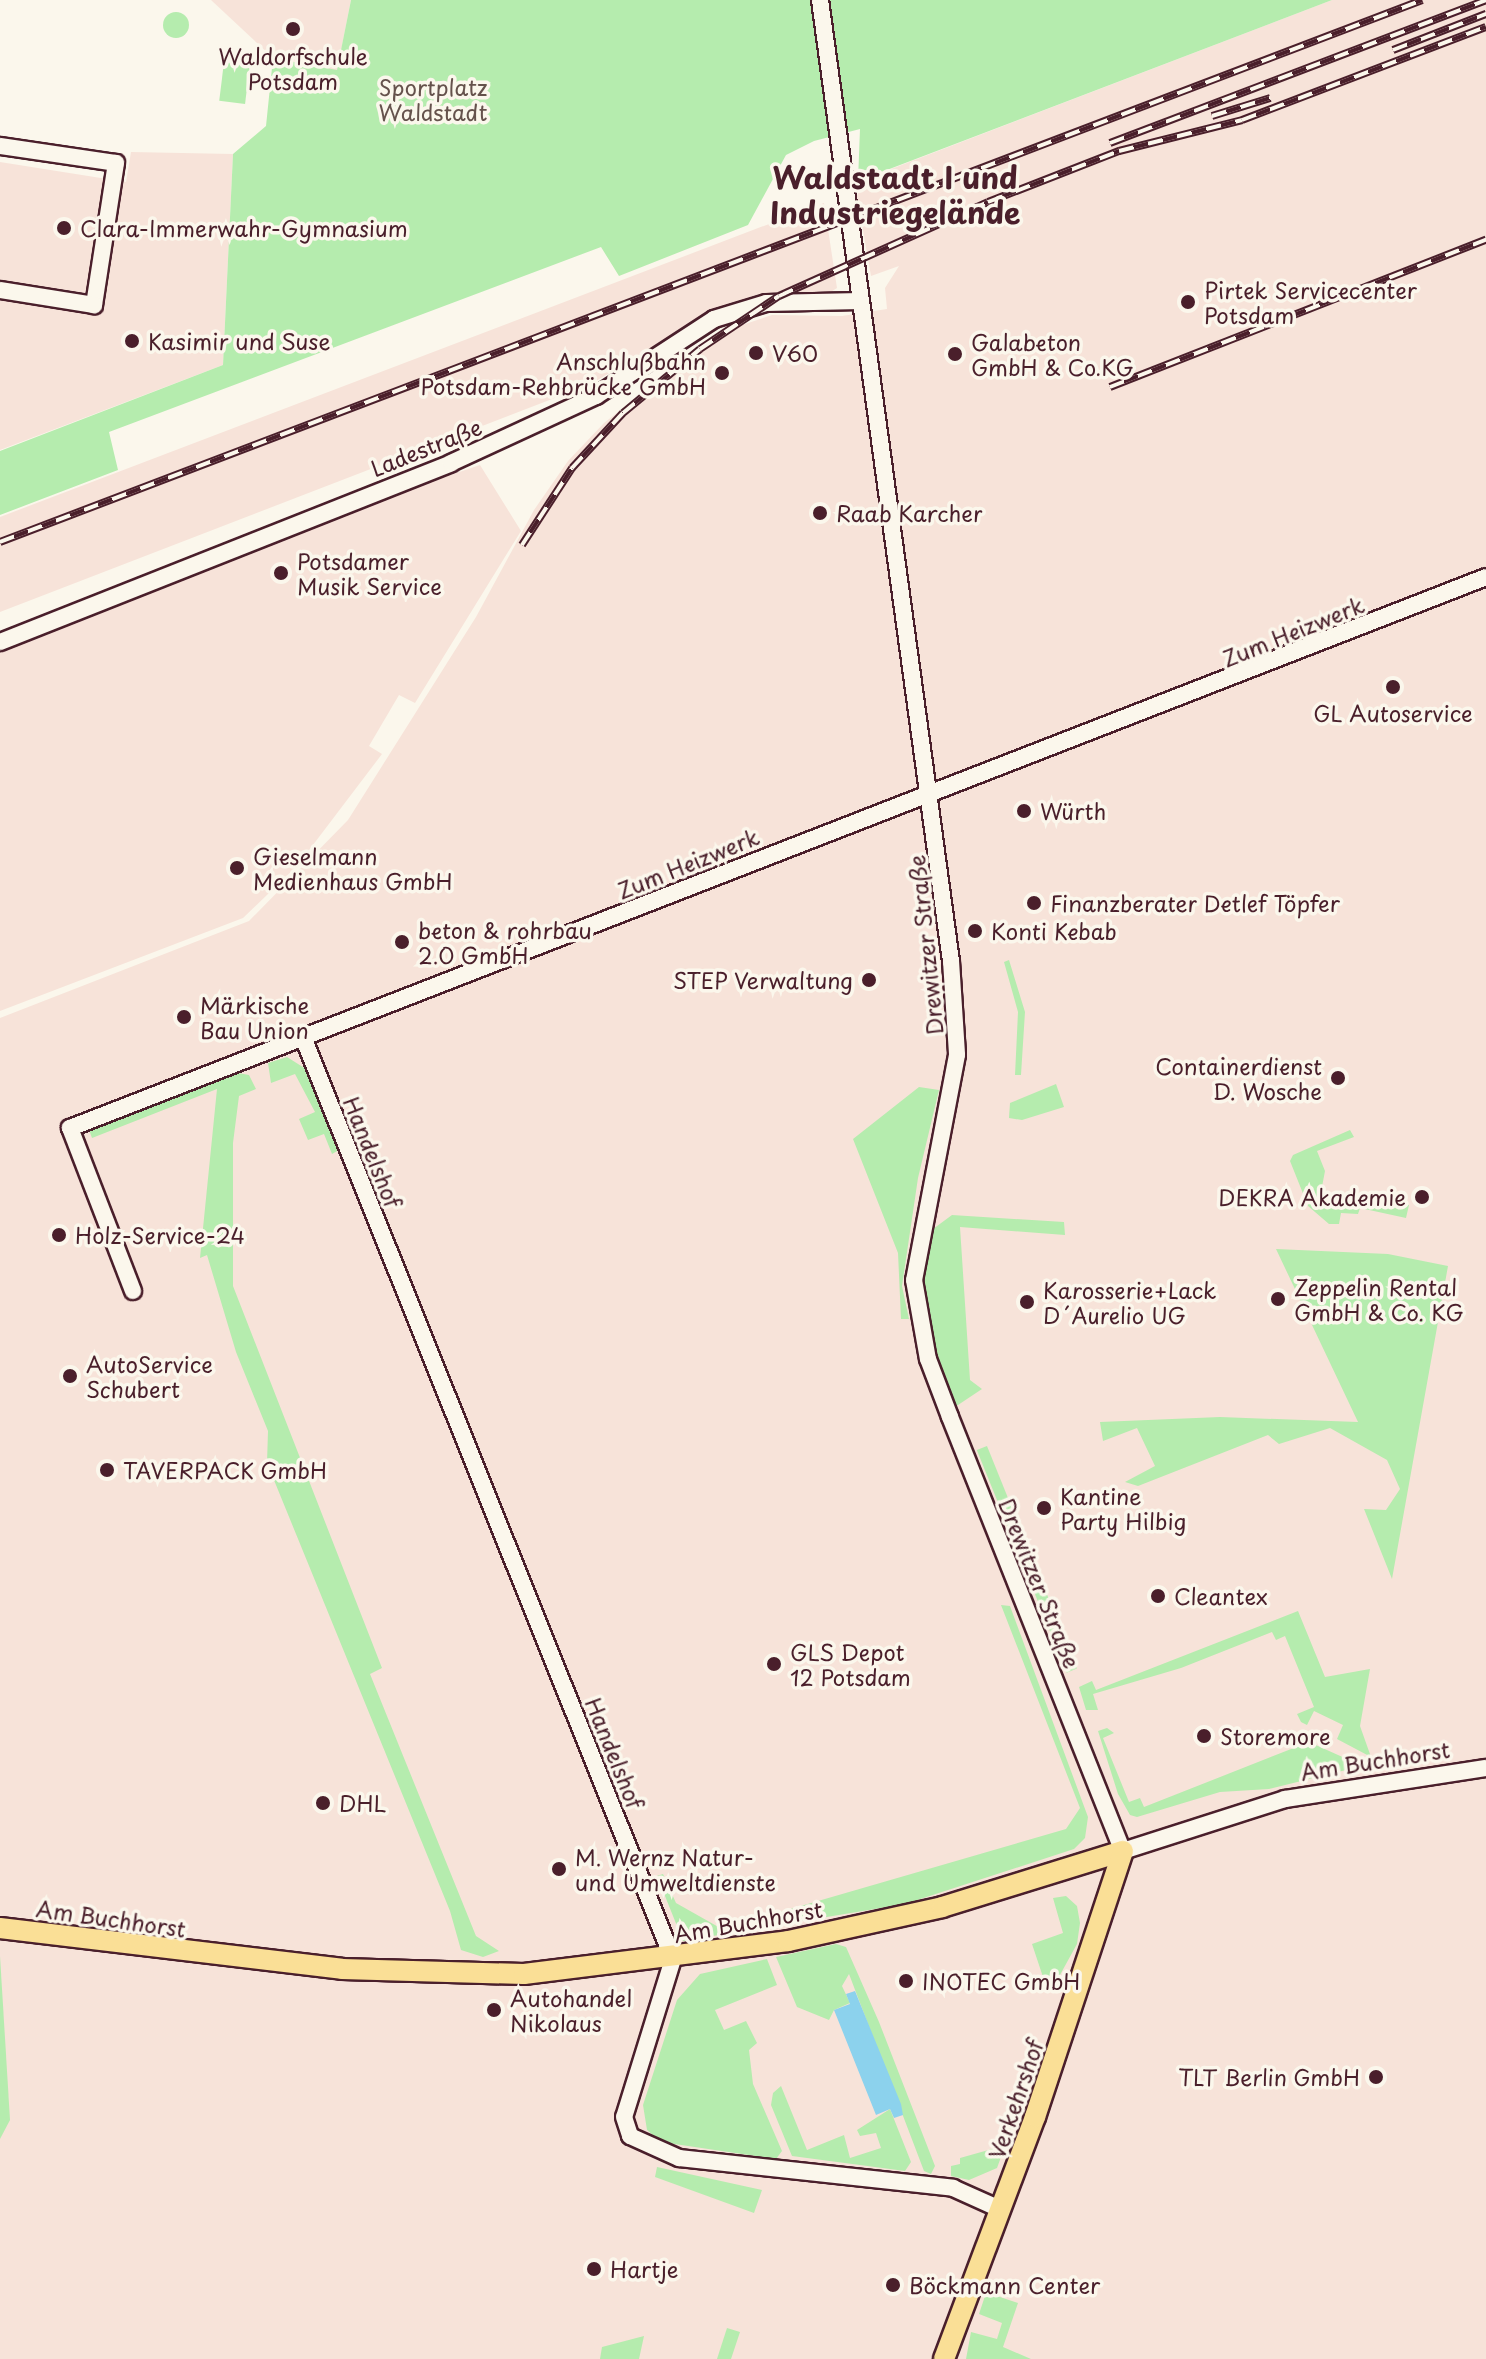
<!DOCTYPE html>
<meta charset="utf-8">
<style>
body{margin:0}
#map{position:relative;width:1486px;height:2359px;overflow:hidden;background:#fbf7ec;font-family:"Playpen Sans",sans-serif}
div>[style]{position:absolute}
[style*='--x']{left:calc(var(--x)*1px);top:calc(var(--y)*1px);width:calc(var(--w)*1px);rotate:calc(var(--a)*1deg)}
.built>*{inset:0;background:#f7e3d9}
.green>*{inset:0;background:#b5ecae;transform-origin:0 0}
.round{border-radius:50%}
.water>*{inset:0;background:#8cd2ed}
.roads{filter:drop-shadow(2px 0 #4a1f2b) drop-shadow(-2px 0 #4a1f2b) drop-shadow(0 2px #4a1f2b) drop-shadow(0 -2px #4a1f2b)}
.minor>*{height:16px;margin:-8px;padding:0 8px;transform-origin:8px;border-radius:8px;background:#fbf7ec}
.major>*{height:20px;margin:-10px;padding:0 10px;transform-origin:10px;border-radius:10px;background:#fadf96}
.rail>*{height:8px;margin-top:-4px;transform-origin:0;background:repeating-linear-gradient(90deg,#fbf7ec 0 15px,#4a1f2b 0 30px);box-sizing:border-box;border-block:2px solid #4a1f2b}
.dots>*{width:22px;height:22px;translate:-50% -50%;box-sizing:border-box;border:4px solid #fbf7ec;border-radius:50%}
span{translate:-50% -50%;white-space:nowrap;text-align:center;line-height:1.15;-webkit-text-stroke:7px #fbf7ec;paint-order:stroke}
.poi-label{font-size:22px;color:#4a1f2b}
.left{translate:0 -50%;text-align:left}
.right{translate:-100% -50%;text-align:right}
.park-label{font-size:22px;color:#65524c}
.street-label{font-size:22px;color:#4a1f2b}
.district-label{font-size:30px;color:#4a1f2b;font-weight:700}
</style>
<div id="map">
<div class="built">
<div style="clip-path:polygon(211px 0,351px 0,337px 71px,273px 58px)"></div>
<div style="clip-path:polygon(1332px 0,1486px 0,1486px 2359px,0 2359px,0 1018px,249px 921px,348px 820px,476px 617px,534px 510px,568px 461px,604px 423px,718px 333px,772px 315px,842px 316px,887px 309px,885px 288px,899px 266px,871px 276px,857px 196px,865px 179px)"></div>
<div style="clip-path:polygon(131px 152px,233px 154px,223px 365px,0 450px,0 162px,126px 182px)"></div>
<div style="clip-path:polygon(824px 203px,837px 288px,829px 293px,759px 294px,718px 308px,591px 384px,0 612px,0 517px)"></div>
<div style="clip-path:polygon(480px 465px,521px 531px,415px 703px,399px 695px,369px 746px,382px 754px,297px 866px,243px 918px,0 1011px,0 648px,359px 506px)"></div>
</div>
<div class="green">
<div style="clip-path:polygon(351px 0,1332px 0,858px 181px,860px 129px,814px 141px,786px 155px,748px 225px,619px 276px,601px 247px,109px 432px,118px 470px,0 515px,0 451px,223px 365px,233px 154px,266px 126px,273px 58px,337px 70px)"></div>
<div class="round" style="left:163px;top:12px;width:26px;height:26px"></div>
<div style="left:224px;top:62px;width:26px;height:39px;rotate:7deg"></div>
<div style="clip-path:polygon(1009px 960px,1025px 1012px,1021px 1075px,1015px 1075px,1018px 1012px,1004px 962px)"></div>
<div style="clip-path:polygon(287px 1057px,306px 1069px,339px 1150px,332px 1154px,324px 1134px,308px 1140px,299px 1119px,315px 1112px,295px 1074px,271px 1083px,268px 1063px)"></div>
<div style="clip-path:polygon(227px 1071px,249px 1075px,256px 1089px,239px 1096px,233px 1143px,233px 1286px,382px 1668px,370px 1674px,476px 1936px,499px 1951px,483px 1957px,461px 1950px,450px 1911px,267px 1463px,268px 1431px,236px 1352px,207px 1255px,200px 1258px,217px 1089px,92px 1138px,88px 1127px)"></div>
<div style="clip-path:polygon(1056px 1084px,1064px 1107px,1022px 1120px,1009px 1118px,1010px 1103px)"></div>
<div style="clip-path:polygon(919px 1087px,939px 1090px,918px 1178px,902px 1286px,909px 1319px,901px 1319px,898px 1253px,853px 1139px)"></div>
<div style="clip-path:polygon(1350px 1130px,1354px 1137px,1317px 1151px,1325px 1171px,1321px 1192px,1333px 1194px,1339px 1208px,1364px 1196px,1409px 1205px,1406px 1218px,1360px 1208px,1358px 1214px,1341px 1213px,1339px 1224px,1329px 1224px,1308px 1206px,1290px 1161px,1293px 1155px)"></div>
<div style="clip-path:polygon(952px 1215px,1064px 1222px,1065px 1235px,960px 1227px,970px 1380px,982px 1389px,952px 1409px,935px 1356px,921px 1280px,933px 1229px)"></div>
<div style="clip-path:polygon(1276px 1249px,1388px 1254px,1448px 1266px,1392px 1579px,1364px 1509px,1386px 1510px,1400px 1489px,1387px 1460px,1330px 1428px,1279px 1444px,1268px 1435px,1138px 1486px,1125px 1482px,1155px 1466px,1137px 1428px,1103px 1441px,1100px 1422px,1220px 1417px,1358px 1422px)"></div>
<div style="left:987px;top:1446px;width:240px;height:11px;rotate:68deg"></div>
<div style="clip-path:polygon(1001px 1605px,1010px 1606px,1088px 1817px,1085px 1838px,1074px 1849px,905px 1904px,683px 1941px,657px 1876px,663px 1874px,676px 1903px,722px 1929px,1066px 1829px,1080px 1808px)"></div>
<div style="clip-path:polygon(1298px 1611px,1325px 1677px,1370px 1669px,1360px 1726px,1371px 1757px,1337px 1739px,1343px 1725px,1314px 1711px,1307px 1725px,1301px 1722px,1297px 1714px,1314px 1707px,1285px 1636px,1276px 1640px,1272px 1632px,1181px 1668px,1093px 1694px,1098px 1710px,1086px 1710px,1079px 1687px,1092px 1681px,1096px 1690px)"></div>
<div style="clip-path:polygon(1107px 1728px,1114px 1733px,1103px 1738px,1129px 1802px,1140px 1798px,1144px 1807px,1309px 1742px,1347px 1759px,1350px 1769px,1269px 1789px,1220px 1792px,1137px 1817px,1130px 1815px,1118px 1794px,1098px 1731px)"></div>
<div style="clip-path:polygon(1066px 1896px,1077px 1906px,1080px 1923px,1077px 1944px,1055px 1984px,1046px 1986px,1032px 1944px,1063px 1933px,1053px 1898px)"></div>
<div style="clip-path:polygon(836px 1944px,846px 1947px,879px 2022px,935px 2166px,931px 2174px,924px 2171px,849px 1974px,842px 1986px,850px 2003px,834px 2010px,829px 2020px,797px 2007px,776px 1957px)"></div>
<div style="clip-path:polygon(0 1956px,10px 2120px,0 2139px)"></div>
<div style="clip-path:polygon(767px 1959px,777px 1985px,715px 2010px,724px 2030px,746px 2021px,757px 2043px,749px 2050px,753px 2084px,782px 2151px,776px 2159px,661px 2142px,647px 2130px,643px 2105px,677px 2000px,700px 1974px)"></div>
<div style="clip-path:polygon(781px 2086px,807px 2150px,844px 2135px,850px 2158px,881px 2148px,876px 2133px,860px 2136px,857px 2130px,890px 2109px,911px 2162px,905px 2171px,792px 2156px,771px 2105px,773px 2093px)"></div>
<div style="clip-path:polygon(1013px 2124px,997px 2168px,969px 2180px,951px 2176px,951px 2166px,960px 2164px,960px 2158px,992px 2149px,991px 2143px,1002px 2139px,1006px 2125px)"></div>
<div style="clip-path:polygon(657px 2167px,762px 2190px,754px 2213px,655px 2177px)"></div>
<div style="clip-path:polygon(990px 2281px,995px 2283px,991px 2294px,1018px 2303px,1003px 2347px,1031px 2359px,966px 2359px,971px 2332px,997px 2339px,1002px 2323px,979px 2314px)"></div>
<div style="clip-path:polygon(727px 2328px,740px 2332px,731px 2359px,717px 2359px)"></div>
<div style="clip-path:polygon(644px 2336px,639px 2359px,600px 2359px,602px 2347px)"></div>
</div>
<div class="water">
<div style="clip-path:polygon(855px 1991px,901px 2104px,903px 2115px,894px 2118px,890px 2109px,876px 2115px,834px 2010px,850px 2004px,846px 1994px)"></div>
</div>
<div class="roads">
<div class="minor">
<div style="--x:820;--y:0;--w:970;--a:82.24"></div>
<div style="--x:951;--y:961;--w:94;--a:86.3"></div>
<div style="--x:957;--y:1055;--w:229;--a:100.8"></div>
<div style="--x:914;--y:1280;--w:80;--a:80"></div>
<div style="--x:928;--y:1359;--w:62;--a:69.2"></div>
<div style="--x:950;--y:1417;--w:467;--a:68.3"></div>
<div style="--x:1123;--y:1851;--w:170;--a:-17.8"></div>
<div style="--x:1285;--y:1799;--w:203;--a:-8.8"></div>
<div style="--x:0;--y:146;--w:117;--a:8.3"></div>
<div style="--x:116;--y:163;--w:144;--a:98.8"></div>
<div style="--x:94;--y:305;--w:95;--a:-170.9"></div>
<div style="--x:0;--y:642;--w:485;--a:-21.6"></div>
<div style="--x:451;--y:463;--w:160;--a:-24.8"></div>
<div style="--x:596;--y:396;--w:141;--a:-33.1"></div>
<div style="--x:714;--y:319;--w:54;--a:-17.1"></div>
<div style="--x:766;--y:303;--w:95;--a:-1.2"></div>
<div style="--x:303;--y:1037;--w:993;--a:68.13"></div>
<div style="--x:673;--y:1959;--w:165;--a:107.2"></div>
<div style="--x:624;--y:2117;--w:20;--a:72"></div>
<div style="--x:630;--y:2136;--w:54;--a:24.2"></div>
<div style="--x:679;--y:2158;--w:276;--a:6.2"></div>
<div style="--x:953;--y:2188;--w:51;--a:24.1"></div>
<div style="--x:133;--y:1291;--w:175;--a:-111.1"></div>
<div style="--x:70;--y:1128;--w:1519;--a:-21.26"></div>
</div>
<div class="major">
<div style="--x:0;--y:1928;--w:344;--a:6.8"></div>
<div style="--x:342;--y:1969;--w:182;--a:1.6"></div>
<div style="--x:524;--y:1974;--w:266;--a:-7.1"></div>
<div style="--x:788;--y:1941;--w:158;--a:-12.4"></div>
<div style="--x:942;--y:1907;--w:189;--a:-17.2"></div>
<div style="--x:944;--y:2359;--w:259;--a:-69.4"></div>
<div style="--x:1035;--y:2117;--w:280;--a:-71.7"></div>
</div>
</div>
<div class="rail">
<div style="--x:1393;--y:50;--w:100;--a:-21.2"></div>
<div style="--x:1212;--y:116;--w:61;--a:-17.2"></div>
<div style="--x:1110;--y:143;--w:402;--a:-20.8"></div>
<div style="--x:1110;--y:387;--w:404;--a:-21.4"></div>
<div style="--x:0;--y:542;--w:1522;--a:-20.86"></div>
<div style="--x:522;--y:545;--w:92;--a:-57"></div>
<div style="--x:572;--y:468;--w:75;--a:-47.2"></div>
<div style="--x:623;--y:413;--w:100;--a:-39.7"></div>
<div style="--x:700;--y:349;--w:95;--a:-33.9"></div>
<div style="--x:779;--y:296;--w:229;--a:-24.2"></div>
<div style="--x:988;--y:202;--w:141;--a:-21.3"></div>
<div style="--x:1119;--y:151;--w:127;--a:-14.1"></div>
<div style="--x:1242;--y:120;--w:261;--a:-20.9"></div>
</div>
<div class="dots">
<div style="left:293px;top:29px;background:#4a1f2b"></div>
<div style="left:64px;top:228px;background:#4a1f2b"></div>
<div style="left:1188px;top:302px;background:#4a1f2b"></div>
<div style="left:132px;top:341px;background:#4a1f2b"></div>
<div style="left:756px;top:353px;background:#4a1f2b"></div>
<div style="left:955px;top:354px;background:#4a1f2b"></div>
<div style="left:722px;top:373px;background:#4a1f2b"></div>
<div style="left:820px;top:513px;background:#4a1f2b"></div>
<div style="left:281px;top:573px;background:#4a1f2b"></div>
<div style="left:1393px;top:687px;background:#4a1f2b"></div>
<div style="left:1024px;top:811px;background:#4a1f2b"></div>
<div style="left:237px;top:868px;background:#4a1f2b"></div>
<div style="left:1034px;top:903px;background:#4a1f2b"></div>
<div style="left:975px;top:931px;background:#4a1f2b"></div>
<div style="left:402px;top:942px;background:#4a1f2b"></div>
<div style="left:869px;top:980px;background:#4a1f2b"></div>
<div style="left:184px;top:1017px;background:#4a1f2b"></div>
<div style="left:1338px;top:1078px;background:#4a1f2b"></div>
<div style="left:1422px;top:1197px;background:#4a1f2b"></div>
<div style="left:59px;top:1235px;background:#4a1f2b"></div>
<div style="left:1278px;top:1299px;background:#4a1f2b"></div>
<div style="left:1027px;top:1302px;background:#4a1f2b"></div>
<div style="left:70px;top:1376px;background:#4a1f2b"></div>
<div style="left:107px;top:1470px;background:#4a1f2b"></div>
<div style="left:1044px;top:1508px;background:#4a1f2b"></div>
<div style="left:1158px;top:1596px;background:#4a1f2b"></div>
<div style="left:774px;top:1664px;background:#4a1f2b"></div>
<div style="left:1204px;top:1736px;background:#4a1f2b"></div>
<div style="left:323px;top:1803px;background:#4a1f2b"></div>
<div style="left:559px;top:1869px;background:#4a1f2b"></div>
<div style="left:906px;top:1981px;background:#4a1f2b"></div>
<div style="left:494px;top:2010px;background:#4a1f2b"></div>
<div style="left:1376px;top:2077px;background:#4a1f2b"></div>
<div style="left:594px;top:2269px;background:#4a1f2b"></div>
<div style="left:893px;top:2285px;background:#4a1f2b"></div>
</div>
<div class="poi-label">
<span style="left:293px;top:68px">Waldorfschule<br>Potsdam</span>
<span class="left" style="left:80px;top:228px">Clara-Immerwahr-Gymnasium</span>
<span class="left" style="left:1204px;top:302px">Pirtek Servicecenter<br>Potsdam</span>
<span class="left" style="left:148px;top:341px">Kasimir und Suse</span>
<span class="left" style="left:971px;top:354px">Galabeton<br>GmbH &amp; Co.KG</span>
<span class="left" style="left:772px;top:353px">V60</span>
<span class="right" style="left:706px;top:373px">Anschlußbahn<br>Potsdam-Rehbrücke GmbH</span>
<span class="left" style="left:836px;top:513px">Raab Karcher</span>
<span class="left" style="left:297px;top:573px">Potsdamer<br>Musik Service</span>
<span style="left:1393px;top:713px">GL Autoservice</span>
<span class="left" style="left:1040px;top:811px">Würth</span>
<span class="left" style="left:253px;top:868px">Gieselmann<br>Medienhaus GmbH</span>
<span class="left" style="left:1050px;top:903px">Finanzberater Detlef Töpfer</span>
<span class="left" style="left:418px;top:942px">beton &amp; rohrbau<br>2.0 GmbH</span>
<span class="left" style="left:991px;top:931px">Konti Kebab</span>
<span class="right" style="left:853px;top:980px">STEP Verwaltung</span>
<span class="left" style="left:200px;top:1017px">Märkische<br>Bau Union</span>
<span class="right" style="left:1322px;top:1078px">Containerdienst<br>D. Wosche</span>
<span class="right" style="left:1406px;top:1197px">DEKRA Akademie</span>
<span class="left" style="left:75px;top:1235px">Holz-Service-24</span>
<span class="left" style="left:1294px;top:1299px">Zeppelin Rental<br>GmbH &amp; Co. KG</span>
<span class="left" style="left:1043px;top:1302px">Karosserie+Lack<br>D´Aurelio UG</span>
<span class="left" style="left:86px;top:1376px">AutoService<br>Schubert</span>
<span class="left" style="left:123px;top:1470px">TAVERPACK GmbH</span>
<span class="left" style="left:1060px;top:1508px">Kantine<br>Party Hilbig</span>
<span class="left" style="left:1174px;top:1596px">Cleantex</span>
<span class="left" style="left:790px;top:1664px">GLS Depot<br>12 Potsdam</span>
<span class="left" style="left:1220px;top:1736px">Storemore</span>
<span class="left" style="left:339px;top:1803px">DHL</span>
<span class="left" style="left:575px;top:1869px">M. Wernz Natur-<br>und Umweltdienste</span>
<span class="left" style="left:922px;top:1981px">INOTEC GmbH</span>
<span class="left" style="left:510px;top:2010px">Autohandel<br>Nikolaus</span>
<span class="right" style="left:1360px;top:2077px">TLT Berlin GmbH</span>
<span class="left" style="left:610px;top:2269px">Hartje</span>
<span class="left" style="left:909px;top:2285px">Böckmann Center</span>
</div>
<div class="park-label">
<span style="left:433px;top:99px">Sportplatz<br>Waldstadt</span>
</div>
<div class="street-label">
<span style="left:426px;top:447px;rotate:-22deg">Ladestraße</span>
<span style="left:1293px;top:631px;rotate:-22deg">Zum Heizwerk</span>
<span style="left:688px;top:863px;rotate:-22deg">Zum Heizwerk</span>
<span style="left:925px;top:945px;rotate:-96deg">Drewitzer Straße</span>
<span style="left:373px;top:1152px;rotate:68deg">Handelshof</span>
<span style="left:1040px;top:1583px;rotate:68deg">Drewitzer Straße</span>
<span style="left:615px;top:1753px;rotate:68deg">Handelshof</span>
<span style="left:1375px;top:1760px;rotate:-9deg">Am Buchhorst</span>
<span style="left:111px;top:1918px;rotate:8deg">Am Buchhorst</span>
<span style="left:748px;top:1921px;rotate:-10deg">Am Buchhorst</span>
<span style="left:1015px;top:2099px;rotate:-71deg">Verkehrshof</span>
</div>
<div class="district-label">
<span style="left:895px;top:194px">Waldstadt I und<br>Industriegelände</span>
</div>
</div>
